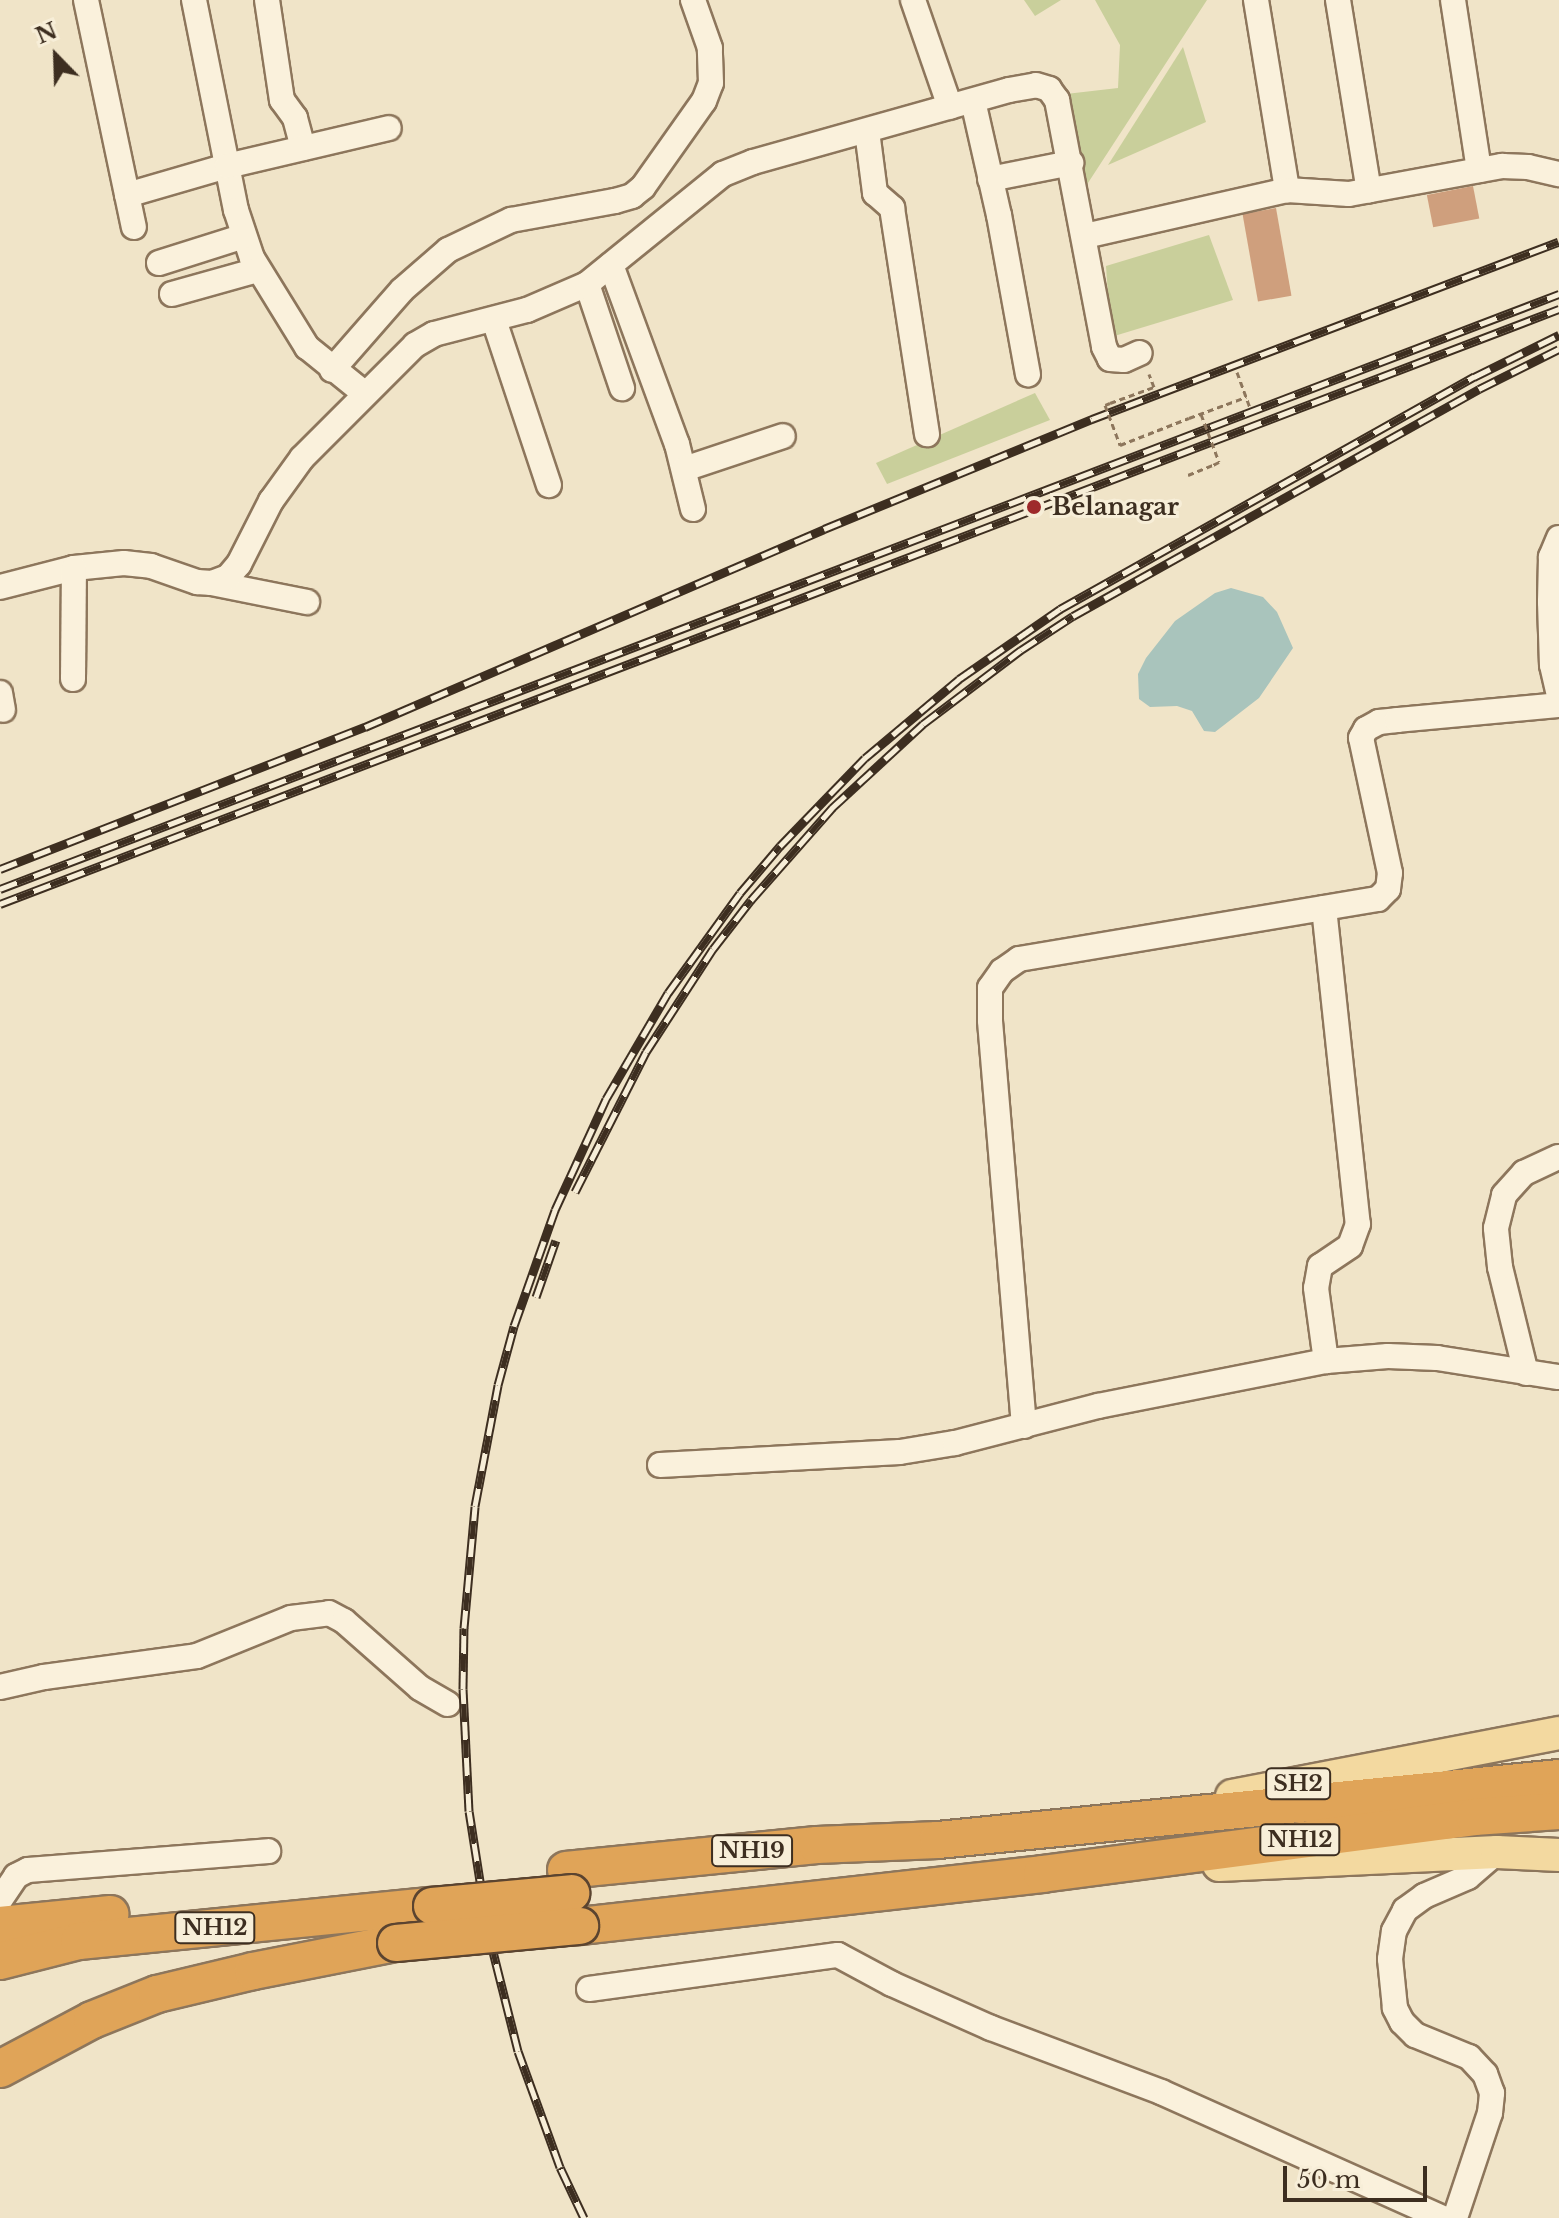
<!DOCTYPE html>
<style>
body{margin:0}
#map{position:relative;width:1559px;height:2218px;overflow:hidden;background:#f0e4c8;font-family:"Libre Baskerville",serif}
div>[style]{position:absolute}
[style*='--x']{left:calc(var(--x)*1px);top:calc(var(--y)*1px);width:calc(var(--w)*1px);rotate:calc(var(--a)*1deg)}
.green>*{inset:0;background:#c9cf9b}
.water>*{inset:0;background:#a9c4bc}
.building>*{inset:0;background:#cf9f7d;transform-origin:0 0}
.path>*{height:3px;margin-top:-1.5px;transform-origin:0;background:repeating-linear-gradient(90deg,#8d765c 0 6px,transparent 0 10px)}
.roads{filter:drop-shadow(2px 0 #8d765c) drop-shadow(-2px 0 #8d765c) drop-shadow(0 2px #8d765c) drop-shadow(0 -2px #8d765c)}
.minor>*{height:24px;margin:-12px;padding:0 12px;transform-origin:12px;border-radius:12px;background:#faf1dc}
.major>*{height:32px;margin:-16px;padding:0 16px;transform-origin:16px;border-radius:16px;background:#f3d9a0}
.highway>*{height:36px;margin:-18px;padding:0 18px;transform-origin:18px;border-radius:18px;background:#e0a458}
.rail>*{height:9px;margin-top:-4.5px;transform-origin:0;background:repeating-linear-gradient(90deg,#f7eed8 0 18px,#3d2e20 0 36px);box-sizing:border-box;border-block:2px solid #3d2e20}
.path-bridge>*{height:3px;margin-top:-1.5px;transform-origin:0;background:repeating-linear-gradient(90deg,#8d765c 0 6px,transparent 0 10px)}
.bridges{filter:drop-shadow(2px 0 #5b4430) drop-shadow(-2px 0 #5b4430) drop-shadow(0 2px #5b4430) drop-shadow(0 -2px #5b4430)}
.highway-bridge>*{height:36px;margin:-18px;padding:0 18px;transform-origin:18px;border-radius:18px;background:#e0a458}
.dots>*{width:22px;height:22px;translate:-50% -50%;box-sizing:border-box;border:4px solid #f7eed8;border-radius:50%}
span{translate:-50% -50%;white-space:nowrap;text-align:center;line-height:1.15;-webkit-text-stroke:6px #f7eed8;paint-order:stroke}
.shield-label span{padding:2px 6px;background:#f7eed8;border:2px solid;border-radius:6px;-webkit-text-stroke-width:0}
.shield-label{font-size:22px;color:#3d2e20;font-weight:700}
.poi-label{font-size:24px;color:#3d2e20;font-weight:700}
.left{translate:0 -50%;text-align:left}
.north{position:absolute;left:16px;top:16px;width:80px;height:80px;-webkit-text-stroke:6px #f7eed8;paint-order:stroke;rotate:337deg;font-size:22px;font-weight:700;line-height:32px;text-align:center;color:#3d2e20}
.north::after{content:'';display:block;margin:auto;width:28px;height:36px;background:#3d2e20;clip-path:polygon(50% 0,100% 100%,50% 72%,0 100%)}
.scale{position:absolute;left:1283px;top:2166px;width:144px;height:36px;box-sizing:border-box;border:4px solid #3d2e20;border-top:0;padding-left:10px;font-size:24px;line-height:28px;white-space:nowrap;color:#3d2e20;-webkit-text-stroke:6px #f7eed8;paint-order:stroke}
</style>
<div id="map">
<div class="green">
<div style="clip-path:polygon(1024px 0,1061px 0,1035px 16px)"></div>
<div style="clip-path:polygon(1095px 0,1207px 0,1086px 186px,1066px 94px,1118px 88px,1120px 45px)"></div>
<div style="clip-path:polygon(1183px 47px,1206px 122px,1108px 165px)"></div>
<div style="clip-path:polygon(1209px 235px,1233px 300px,1111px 337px,1106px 266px)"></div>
<div style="clip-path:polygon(1035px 393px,1050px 420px,887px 484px,876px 463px)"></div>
</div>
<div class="water">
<div style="clip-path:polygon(1231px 588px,1263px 597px,1277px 612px,1293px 648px,1259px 698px,1215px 732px,1204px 731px,1192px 711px,1177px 706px,1150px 707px,1139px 699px,1138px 674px,1146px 658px,1175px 621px,1215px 593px)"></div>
</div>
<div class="building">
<div style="left:1473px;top:186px;width:33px;height:47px;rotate:79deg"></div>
<div style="left:1276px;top:208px;width:89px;height:34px;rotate:80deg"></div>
</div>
<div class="path">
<div style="--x:1237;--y:372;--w:37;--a:70"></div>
<div style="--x:1110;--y:403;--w:47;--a:-20"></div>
<div style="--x:1154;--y:387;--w:14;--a:-111"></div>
<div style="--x:1189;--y:418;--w:61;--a:-20.2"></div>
<div style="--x:1188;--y:475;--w:27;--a:-22"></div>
</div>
<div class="roads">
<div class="minor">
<div style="--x:86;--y:0;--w:232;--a:78.1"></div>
<div style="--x:194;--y:0;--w:214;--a:78.7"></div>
<div style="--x:236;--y:210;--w:51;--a:71.6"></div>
<div style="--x:252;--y:258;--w:105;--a:58.3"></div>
<div style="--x:307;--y:347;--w:73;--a:38.9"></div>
<div style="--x:267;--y:0;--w:101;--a:81.5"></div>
<div style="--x:282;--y:100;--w:22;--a:54"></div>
<div style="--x:295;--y:118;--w:31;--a:75"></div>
<div style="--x:913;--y:0;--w:113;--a:70.9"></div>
<div style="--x:1256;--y:0;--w:193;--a:80.7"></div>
<div style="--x:1338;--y:0;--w:193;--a:80.8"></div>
<div style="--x:1453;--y:0;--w:172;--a:81.3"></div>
<div style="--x:973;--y:101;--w:117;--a:77.2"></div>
<div style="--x:999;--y:215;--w:162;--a:79.7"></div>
<div style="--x:867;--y:131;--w:63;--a:82.6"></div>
<div style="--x:875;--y:193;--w:23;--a:41"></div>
<div style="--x:892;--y:208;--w:229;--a:81.2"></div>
<div style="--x:990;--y:179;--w:83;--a:-11.2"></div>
<div style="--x:127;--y:195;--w:104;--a:-16.2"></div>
<div style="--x:227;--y:166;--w:166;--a:-13.2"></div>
<div style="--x:1085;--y:236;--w:207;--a:-12.8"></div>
<div style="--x:1287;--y:190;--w:62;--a:3.7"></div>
<div style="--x:1349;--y:194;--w:156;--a:-10.4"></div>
<div style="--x:1502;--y:166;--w:26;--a:2"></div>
<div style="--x:1528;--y:167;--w:32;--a:13"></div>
<div style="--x:159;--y:263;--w:89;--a:-17.6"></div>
<div style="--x:611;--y:265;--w:191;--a:69.8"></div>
<div style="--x:677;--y:444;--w:67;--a:76.2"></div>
<div style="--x:587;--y:284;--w:110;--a:71.4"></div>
<div style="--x:172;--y:294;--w:89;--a:-15.6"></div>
<div style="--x:494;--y:320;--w:174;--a:71.6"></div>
<div style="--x:332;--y:370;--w:106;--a:-48.8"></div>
<div style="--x:402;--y:290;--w:61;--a:-41"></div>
<div style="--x:448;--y:250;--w:70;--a:-25.5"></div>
<div style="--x:511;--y:220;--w:106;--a:-10.4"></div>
<div style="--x:615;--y:201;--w:18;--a:-16"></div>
<div style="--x:632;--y:196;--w:14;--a:-39"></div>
<div style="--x:643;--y:187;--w:105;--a:-54.7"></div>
<div style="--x:704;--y:101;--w:19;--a:-69"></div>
<div style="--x:711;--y:83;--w:35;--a:-92"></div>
<div style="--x:710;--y:48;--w:51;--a:-109.5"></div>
<div style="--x:684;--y:469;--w:104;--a:-18.4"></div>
<div style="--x:1559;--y:538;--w:21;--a:113"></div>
<div style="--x:1551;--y:557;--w:45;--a:91.3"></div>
<div style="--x:1550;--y:602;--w:63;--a:88.2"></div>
<div style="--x:1552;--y:665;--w:31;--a:77"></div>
<div style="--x:212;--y:583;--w:97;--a:11.3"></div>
<div style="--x:0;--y:587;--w:76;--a:-14.4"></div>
<div style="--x:74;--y:568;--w:50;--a:-5.7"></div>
<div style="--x:124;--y:563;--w:27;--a:6"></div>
<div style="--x:151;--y:566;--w:49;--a:19.2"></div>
<div style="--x:197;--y:582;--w:15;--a:4"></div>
<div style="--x:212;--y:583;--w:17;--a:-21"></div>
<div style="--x:228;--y:577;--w:17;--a:-50"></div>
<div style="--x:239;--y:564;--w:71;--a:-63.1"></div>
<div style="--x:271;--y:501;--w:53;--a:-54.2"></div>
<div style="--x:302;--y:458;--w:160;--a:-45"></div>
<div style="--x:415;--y:345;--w:22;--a:-30"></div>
<div style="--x:434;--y:334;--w:96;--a:-14.5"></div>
<div style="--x:527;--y:310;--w:65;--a:-23.4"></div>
<div style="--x:587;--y:284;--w:175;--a:-39"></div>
<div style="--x:723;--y:174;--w:32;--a:-22"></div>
<div style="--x:753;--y:162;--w:266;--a:-15.7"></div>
<div style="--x:1009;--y:90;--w:27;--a:-10"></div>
<div style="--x:1036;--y:85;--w:14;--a:17"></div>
<div style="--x:1049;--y:89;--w:14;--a:54"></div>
<div style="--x:1057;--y:100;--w:251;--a:79.2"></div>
<div style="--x:1104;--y:347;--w:13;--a:63"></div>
<div style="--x:1110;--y:359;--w:14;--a:4"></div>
<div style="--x:1124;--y:360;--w:17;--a:-24"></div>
<div style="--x:73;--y:679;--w:111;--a:-89.5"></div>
<div style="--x:0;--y:693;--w:17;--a:80"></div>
<div style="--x:1324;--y:908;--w:318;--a:83.9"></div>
<div style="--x:1358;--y:1224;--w:23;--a:110"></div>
<div style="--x:1350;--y:1246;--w:36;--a:146"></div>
<div style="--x:1320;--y:1266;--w:22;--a:100"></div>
<div style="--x:1316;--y:1288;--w:74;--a:82.2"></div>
<div style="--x:1526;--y:1373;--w:109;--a:-103.8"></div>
<div style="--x:1500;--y:1267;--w:39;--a:-96"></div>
<div style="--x:1496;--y:1228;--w:34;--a:-76"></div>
<div style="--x:1504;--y:1195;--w:30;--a:-48"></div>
<div style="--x:1524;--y:1173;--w:38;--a:-25"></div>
<div style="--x:1024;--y:1426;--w:407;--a:-94.8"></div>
<div style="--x:990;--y:1020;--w:32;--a:-90"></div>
<div style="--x:990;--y:988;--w:21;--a:-55"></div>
<div style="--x:1002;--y:971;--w:21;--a:-35"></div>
<div style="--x:1019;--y:959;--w:364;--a:-9.5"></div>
<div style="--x:1378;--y:899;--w:14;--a:-45"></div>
<div style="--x:1388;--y:889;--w:16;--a:-83"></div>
<div style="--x:1390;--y:873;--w:138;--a:-102.1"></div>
<div style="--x:1361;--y:738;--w:10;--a:-61"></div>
<div style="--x:1366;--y:729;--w:15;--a:-28"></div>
<div style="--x:1379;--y:722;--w:18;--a:-6"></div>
<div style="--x:1397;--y:720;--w:163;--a:-5.3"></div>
<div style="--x:660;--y:1465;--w:240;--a:-3.1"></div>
<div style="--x:900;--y:1452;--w:56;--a:-9.3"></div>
<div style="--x:955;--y:1443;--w:148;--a:-14.5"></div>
<div style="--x:1098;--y:1406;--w:232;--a:-11.2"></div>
<div style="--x:1326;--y:1361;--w:62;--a:-4.6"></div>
<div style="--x:1388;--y:1356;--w:49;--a:2.3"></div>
<div style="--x:1437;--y:1358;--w:123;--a:8.9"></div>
<div style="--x:0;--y:1687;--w:45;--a:-12.8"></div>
<div style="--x:44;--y:1677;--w:154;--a:-7.8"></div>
<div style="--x:197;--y:1656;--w:101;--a:-22"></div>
<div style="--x:291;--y:1618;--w:38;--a:-7"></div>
<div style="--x:329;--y:1613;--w:17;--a:28"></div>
<div style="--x:344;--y:1621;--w:101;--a:41.4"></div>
<div style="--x:420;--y:1688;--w:32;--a:30"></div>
<div style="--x:0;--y:1900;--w:29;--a:-56"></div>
<div style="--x:16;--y:1876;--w:13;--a:-27"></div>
<div style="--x:28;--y:1870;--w:241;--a:-4.5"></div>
<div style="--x:589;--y:1989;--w:251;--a:-7.8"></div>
<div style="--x:838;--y:1955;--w:61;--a:28.2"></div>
<div style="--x:892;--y:1984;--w:108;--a:24"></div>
<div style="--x:991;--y:2028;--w:182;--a:20.6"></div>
<div style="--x:1161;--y:2092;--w:309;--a:24.1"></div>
<div style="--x:1455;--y:2218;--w:111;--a:-71.6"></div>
<div style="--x:1490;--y:2113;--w:20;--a:-84"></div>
<div style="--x:1492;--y:2093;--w:20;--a:-110"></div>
<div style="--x:1485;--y:2074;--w:23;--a:-133"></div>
<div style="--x:1469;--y:2057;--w:58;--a:-157.8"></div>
<div style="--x:1415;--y:2035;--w:18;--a:-135"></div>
<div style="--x:1402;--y:2022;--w:16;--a:-117"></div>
<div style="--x:1395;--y:2008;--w:49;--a:-95.8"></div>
<div style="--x:1390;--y:1959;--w:28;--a:-82"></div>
<div style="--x:1394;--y:1931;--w:24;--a:-62"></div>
<div style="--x:1405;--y:1910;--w:24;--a:-36"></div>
<div style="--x:1424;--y:1896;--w:48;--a:-23.4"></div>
<div style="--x:1468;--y:1877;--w:38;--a:-41"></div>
</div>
<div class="major">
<div style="--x:1232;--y:1796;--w:333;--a:-10.9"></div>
<div style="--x:1219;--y:1865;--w:278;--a:-2.7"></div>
<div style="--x:1497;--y:1852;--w:62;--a:2.8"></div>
</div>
<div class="highway">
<div style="--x:566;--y:1870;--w:252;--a:-5.7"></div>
<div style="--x:817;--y:1845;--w:121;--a:-2.4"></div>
<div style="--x:938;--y:1840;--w:624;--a:-5.7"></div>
<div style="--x:0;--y:1925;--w:111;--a:-5.7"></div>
<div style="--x:580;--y:1926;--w:465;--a:-6.4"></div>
<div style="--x:1042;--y:1874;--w:436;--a:-7.5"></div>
<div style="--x:1474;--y:1817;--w:85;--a:-4"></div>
<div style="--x:0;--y:1961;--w:81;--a:-14.2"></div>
<div style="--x:79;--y:1941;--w:355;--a:-5.7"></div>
<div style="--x:0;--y:2069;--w:104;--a:-28"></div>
<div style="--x:92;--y:2020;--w:70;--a:-21.8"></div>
<div style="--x:157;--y:1994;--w:99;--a:-13.5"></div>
<div style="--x:253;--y:1971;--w:146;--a:-11.1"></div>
</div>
</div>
<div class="rail">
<div style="--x:0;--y:869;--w:392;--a:-21.3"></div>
<div style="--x:365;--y:727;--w:500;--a:-23.3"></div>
<div style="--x:824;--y:529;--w:290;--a:-22.3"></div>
<div style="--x:1092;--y:419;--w:499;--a:-20.8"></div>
<div style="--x:0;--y:889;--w:1669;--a:-20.89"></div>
<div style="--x:0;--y:904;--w:1669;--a:-20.89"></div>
<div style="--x:575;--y:1192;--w:157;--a:-63.1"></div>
<div style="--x:646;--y:1052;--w:123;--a:-57"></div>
<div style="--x:713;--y:949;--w:62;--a:-52.2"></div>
<div style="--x:751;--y:900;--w:123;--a:-48.6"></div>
<div style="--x:832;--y:808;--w:124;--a:-42.7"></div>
<div style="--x:923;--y:724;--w:123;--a:-37.1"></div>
<div style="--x:1021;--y:650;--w:62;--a:-33.2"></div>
<div style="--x:1073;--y:616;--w:465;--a:-29.2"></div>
<div style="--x:1479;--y:389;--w:89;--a:-26.6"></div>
<div style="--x:536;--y:1297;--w:60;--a:-70.7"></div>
<div style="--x:584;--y:2218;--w:56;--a:-115.2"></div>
<div style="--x:560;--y:2167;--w:123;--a:-109.9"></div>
<div style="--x:518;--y:2051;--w:123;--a:-104.1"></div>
<div style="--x:488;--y:1932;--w:122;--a:-98.9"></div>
<div style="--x:469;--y:1811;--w:122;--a:-92.8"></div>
<div style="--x:463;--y:1689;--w:61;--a:-89.1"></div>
<div style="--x:464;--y:1628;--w:122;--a:-84.8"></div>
<div style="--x:475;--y:1506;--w:123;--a:-79.2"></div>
<div style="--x:498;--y:1385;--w:61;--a:-74.8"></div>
<div style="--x:514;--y:1326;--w:123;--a:-70.5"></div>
<div style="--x:555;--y:1210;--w:122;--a:-65.3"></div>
<div style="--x:606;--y:1099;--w:123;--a:-59.7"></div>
<div style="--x:668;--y:993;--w:123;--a:-54.2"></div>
<div style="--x:740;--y:893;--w:62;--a:-49.6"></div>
<div style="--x:780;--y:846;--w:122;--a:-46"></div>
<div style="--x:865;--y:758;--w:123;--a:-40"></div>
<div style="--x:959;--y:679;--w:123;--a:-34.7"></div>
<div style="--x:1060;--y:609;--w:475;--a:-29.3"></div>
<div style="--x:1474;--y:377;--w:95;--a:-26.3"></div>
</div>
<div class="path-bridge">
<div style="--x:1110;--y:403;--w:5;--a:158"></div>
<div style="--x:1105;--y:405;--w:43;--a:69.4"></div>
<div style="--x:1120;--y:445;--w:74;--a:-21.4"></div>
<div style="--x:1201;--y:414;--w:51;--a:69.4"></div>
<div style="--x:1219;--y:462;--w:7;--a:153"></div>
</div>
<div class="bridges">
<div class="highway-bridge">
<div style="--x:432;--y:1906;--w:140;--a:-5.3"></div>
<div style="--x:396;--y:1943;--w:185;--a:-5.3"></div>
</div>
</div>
<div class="dots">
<div style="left:1034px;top:507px;background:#9e2a2b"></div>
</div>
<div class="shield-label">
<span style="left:1298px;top:1784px">SH2</span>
<span style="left:1300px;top:1840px">NH12</span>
<span style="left:752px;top:1851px">NH19</span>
<span style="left:215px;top:1928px">NH12</span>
</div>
<div class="poi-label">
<span class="left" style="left:1052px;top:507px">Belanagar</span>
</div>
<div class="north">N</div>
<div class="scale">50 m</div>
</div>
